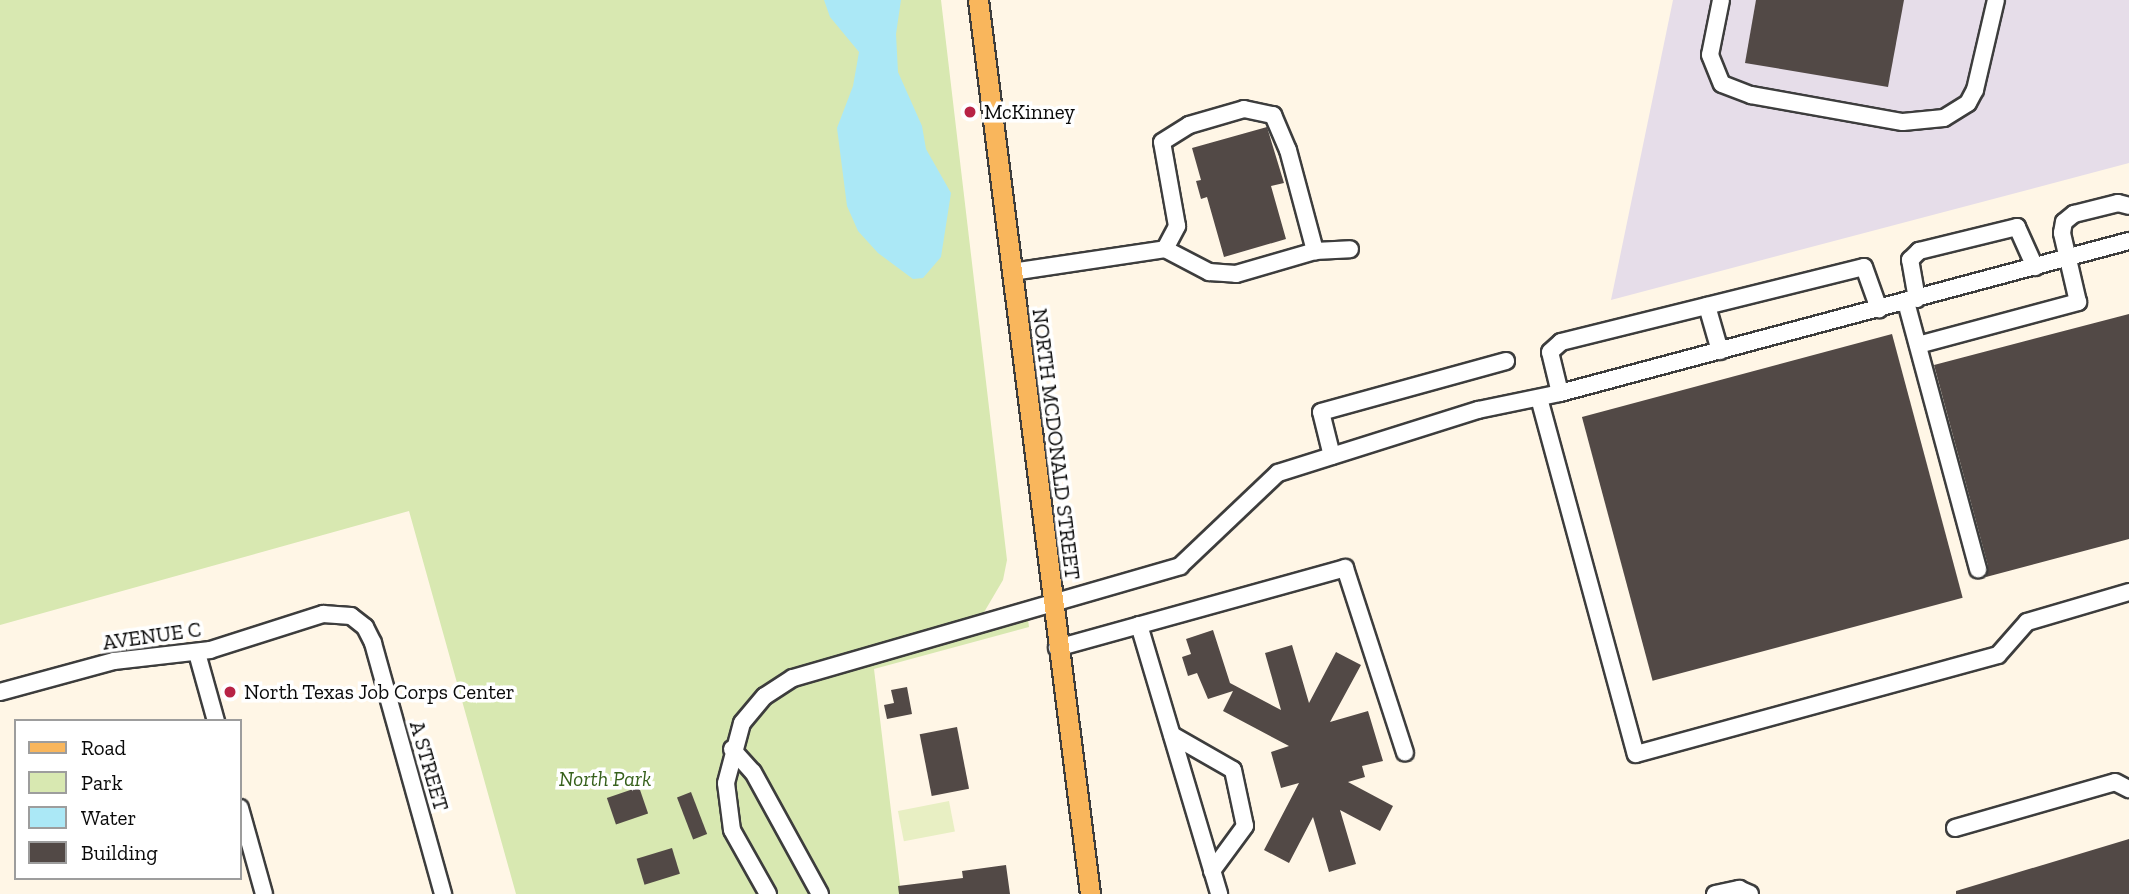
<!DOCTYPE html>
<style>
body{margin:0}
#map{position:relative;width:2129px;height:894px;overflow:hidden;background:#fff6e6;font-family:"Zilla Slab",serif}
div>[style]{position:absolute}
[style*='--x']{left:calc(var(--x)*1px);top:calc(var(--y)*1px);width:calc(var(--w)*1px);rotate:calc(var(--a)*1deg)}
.industrial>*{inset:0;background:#e6dde9}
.green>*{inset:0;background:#d8e8b1}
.pitch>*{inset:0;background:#e8efc3;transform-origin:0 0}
.water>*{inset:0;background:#abe8f6}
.building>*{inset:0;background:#524946;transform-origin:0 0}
.roads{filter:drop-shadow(2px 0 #3d3d3d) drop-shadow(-2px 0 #3d3d3d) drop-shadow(0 2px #3d3d3d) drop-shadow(0 -2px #3d3d3d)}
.minor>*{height:16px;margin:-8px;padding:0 8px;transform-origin:8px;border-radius:8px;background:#fff}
.major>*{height:19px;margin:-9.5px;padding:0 9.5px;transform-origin:9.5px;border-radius:9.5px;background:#f9b65c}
.dots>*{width:19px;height:19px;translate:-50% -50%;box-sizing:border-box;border:4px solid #fff;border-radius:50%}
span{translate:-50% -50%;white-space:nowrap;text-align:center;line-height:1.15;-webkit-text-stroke:7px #fff;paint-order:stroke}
.poi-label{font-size:21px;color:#0a0a0a}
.left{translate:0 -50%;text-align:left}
.street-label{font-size:21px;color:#0a0a0a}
.park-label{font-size:21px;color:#36601b;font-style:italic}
.legend{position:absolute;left:14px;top:719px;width:228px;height:161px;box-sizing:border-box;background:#fff;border:2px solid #9d9d9d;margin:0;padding:9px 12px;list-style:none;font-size:21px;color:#0a0a0a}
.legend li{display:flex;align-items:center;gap:14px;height:35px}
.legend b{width:35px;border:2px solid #9d9d9d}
</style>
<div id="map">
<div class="industrial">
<div style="clip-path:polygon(1673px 0,2129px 0,2129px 163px,1611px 300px)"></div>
</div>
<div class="green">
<div style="clip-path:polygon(0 0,941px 0,1007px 560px,1003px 580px,983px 614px,1026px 604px,1029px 627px,874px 669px,901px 894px,516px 894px,409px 511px,0 625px)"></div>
</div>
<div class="pitch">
<div style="left:949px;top:801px;width:31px;height:52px;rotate:79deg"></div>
</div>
<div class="water">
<div style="clip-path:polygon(824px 0,901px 0,896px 34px,898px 72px,922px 126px,926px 149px,951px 193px,941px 257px,923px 278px,913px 279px,878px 253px,858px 231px,847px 206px,837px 128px,853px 86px,859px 52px,830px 17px)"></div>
</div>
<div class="building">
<div style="clip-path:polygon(1756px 0,1904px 0,1888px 87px,1745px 63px)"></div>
<div style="clip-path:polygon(1267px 127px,1284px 183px,1271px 186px,1286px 239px,1224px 257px,1207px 197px,1201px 199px,1196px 181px,1201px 180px,1192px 148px)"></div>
<div style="clip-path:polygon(2129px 314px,2129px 539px,1986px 577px,1988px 566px,1934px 365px)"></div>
<div style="left:1892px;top:334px;width:273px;height:321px;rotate:75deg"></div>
<div style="clip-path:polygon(1213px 630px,1230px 683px,1281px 710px,1265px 653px,1292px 645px,1309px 703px,1336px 652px,1361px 665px,1330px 722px,1368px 711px,1383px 761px,1362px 766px,1365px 777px,1348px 782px,1393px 806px,1380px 831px,1340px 810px,1356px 864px,1329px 872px,1313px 817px,1289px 863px,1264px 850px,1299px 783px,1281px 788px,1271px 752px,1289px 746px,1223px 711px,1233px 691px,1208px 699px,1197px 673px,1188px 676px,1182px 657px,1191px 654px,1186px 639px)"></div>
<div style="clip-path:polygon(907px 687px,912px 714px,887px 719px,884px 705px,894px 703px,891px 690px)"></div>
<div style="left:957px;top:727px;width:63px;height:38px;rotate:79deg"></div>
<div style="left:639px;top:787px;width:28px;height:34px;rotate:71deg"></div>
<div style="left:691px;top:792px;width:45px;height:15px;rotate:69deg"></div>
<div style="clip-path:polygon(2129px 839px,2129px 894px,1956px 894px,1956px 891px)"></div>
<div style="left:672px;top:848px;width:27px;height:37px;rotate:73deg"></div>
<div style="clip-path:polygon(1006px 865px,1010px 894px,899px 894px,898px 886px,963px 878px,962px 871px)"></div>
</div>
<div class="roads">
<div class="minor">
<div style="--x:1721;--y:0;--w:56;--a:101.3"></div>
<div style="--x:1710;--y:55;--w:31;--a:68"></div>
<div style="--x:1722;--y:84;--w:31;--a:21"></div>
<div style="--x:1751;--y:95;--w:154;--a:10.1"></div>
<div style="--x:1903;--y:122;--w:41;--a:-5.6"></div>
<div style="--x:1944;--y:118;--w:28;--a:-32"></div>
<div style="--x:1968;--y:103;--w:15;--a:-62"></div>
<div style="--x:1975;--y:90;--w:92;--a:-76.9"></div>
<div style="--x:1165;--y:249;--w:26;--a:-62"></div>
<div style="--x:1177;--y:226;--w:85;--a:-100.1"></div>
<div style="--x:1162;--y:142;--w:32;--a:-32"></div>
<div style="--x:1189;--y:125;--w:57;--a:-16.2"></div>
<div style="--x:1244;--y:109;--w:30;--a:12"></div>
<div style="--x:1273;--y:115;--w:38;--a:67"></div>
<div style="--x:1288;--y:150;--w:105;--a:75"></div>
<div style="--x:1012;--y:272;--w:155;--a:-8.5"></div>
<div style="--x:1165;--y:249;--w:50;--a:27.6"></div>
<div style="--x:1209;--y:272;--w:27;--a:4"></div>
<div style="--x:1236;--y:274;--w:82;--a:-16.2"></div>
<div style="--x:1315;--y:251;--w:35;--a:-3"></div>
<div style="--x:1917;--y:299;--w:40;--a:-100"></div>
<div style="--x:1910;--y:260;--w:13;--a:-45"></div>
<div style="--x:1919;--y:251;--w:101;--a:-13.8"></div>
<div style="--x:2017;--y:227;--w:44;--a:65.8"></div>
<div style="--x:1906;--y:302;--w:277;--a:74.9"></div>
<div style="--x:1707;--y:306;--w:47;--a:73.9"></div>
<div style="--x:1918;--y:345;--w:166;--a:-15"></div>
<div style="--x:2078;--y:302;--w:71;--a:-103.1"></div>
<div style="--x:2062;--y:233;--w:11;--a:-80"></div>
<div style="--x:2064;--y:222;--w:13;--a:-39"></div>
<div style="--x:2074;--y:214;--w:45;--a:-14"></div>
<div style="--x:2118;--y:203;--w:11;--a:15"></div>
<div style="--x:1560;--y:393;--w:42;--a:-103.7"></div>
<div style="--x:1550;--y:352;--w:15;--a:-42"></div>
<div style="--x:1561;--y:342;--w:312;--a:-13.9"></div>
<div style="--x:1864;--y:267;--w:45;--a:70.3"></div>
<div style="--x:1539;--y:398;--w:369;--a:74.8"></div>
<div style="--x:1636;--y:754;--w:375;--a:-15.3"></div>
<div style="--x:1998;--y:655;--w:44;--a:-48.7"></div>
<div style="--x:2027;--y:622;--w:106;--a:-16.4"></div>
<div style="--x:1332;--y:456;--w:45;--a:-104"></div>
<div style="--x:1321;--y:412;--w:192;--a:-15.4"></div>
<div style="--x:1139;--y:625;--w:281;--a:73.4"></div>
<div style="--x:1057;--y:648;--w:299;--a:-15.5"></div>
<div style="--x:1345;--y:568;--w:194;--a:72"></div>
<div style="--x:197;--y:653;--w:71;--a:74.4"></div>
<div style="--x:0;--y:692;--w:118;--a:-15.2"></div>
<div style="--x:114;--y:661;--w:97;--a:-6.5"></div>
<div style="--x:210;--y:650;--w:119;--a:-17.7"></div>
<div style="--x:323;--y:614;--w:28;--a:4"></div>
<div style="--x:351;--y:616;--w:18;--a:38"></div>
<div style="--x:365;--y:627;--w:18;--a:63"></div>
<div style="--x:373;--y:643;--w:261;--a:74.4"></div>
<div style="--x:1172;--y:735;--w:70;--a:29.8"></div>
<div style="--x:1233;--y:770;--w:57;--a:77.9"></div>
<div style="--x:1245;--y:826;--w:56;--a:126.3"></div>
<div style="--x:732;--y:749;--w:31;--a:48"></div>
<div style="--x:753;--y:772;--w:139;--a:61.2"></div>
<div style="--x:240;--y:808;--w:89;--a:74.4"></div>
<div style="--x:1955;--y:828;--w:166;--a:-16"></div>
<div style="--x:2115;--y:782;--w:16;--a:27"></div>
<div style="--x:768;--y:894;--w:73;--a:-119.4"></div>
<div style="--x:732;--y:830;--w:47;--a:-97.3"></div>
<div style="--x:726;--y:783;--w:62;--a:-75.1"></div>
<div style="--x:742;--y:723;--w:35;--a:-50"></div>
<div style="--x:765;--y:696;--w:33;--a:-33"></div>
<div style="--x:793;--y:678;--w:403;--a:-16.1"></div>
<div style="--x:1180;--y:566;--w:135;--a:-43.5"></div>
<div style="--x:1278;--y:473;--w:210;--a:-17.5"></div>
<div style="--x:1478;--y:410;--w:84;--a:-11.7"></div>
<div style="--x:1560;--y:393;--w:589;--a:-14.96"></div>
<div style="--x:1715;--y:894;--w:25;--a:-12"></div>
<div style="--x:1739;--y:889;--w:12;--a:24"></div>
</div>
<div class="major">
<div style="--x:978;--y:0;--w:901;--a:82.86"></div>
</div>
</div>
<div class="dots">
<div style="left:970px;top:112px;background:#b82345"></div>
<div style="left:230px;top:692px;background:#b82345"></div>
</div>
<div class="poi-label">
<span class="left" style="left:984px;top:112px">McKinney</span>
<span class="left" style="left:244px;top:692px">North Texas Job Corps Center</span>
</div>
<div class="street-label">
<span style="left:1056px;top:444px;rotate:83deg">NORTH MCDONALD STREET</span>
<span style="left:152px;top:636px;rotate:-8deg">AVENUE C</span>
<span style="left:429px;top:766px;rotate:74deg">A STREET</span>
</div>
<div class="park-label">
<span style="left:605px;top:779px">North Park</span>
</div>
<ul class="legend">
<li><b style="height:9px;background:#f9b65c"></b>Road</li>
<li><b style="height:19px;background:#d8e8b1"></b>Park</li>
<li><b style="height:19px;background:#abe8f6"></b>Water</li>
<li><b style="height:19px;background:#524946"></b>Building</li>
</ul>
</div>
